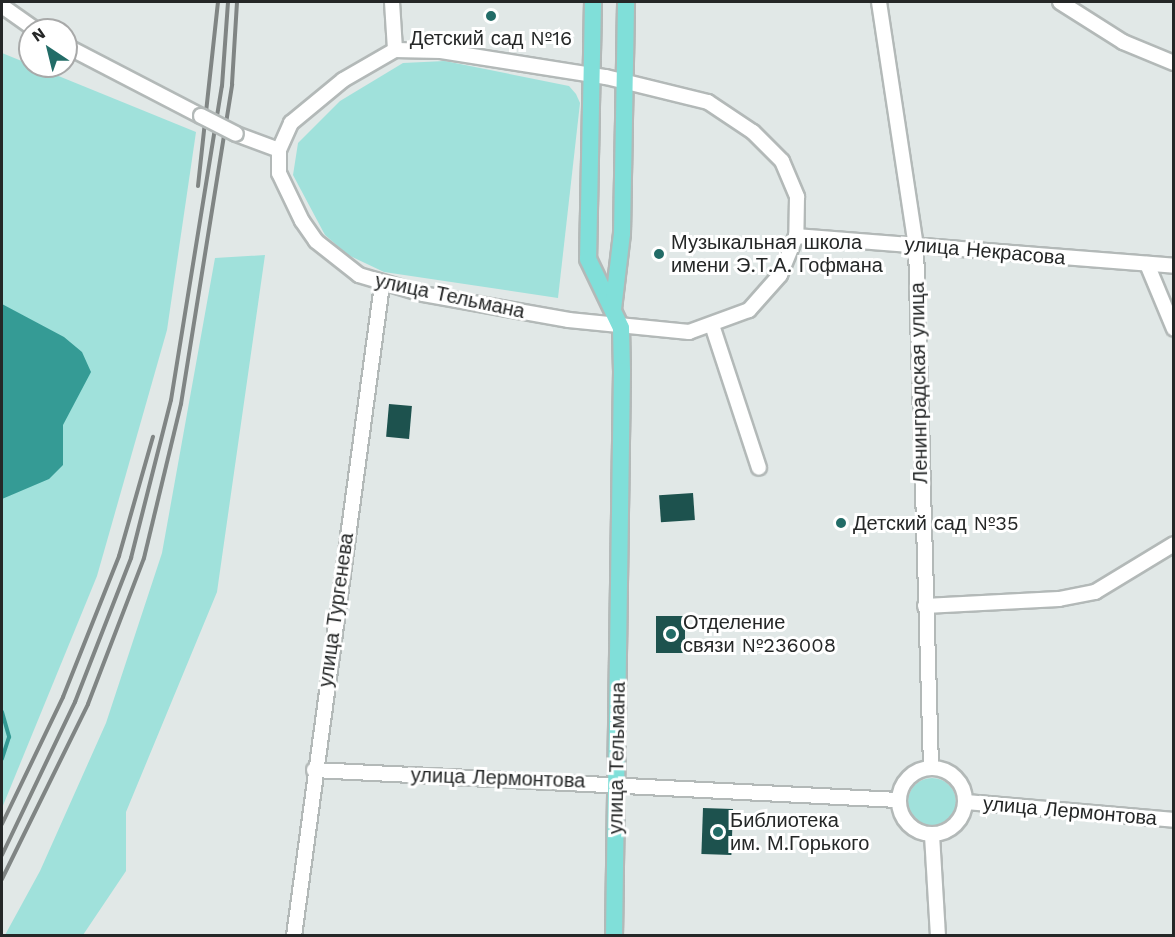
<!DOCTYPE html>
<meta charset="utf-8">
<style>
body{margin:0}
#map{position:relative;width:1175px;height:937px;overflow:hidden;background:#e1e8e7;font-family:"Work Sans",sans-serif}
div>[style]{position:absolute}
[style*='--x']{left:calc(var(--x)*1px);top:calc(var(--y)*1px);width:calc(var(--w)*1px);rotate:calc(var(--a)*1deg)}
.green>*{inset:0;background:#a0e1db}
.round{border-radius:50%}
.water>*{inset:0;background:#359b95}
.stream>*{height:4px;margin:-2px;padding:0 2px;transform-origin:2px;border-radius:2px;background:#359b95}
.building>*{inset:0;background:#1d524e;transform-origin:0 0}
.roads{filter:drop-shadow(2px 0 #b3b9b8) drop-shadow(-2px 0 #b3b9b8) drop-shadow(0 2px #b3b9b8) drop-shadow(0 -2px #b3b9b8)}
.minor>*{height:14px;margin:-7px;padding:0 7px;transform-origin:7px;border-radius:7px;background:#fff}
.minor>.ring{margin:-7px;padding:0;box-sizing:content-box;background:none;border:14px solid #fff;border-radius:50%}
.major>*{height:16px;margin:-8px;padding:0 8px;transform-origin:8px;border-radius:8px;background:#80dfd9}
.rail>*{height:4px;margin:-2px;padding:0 2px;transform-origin:2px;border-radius:2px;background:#808584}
.bridges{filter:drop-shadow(2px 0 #b3b9b8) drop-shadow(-2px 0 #b3b9b8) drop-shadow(0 2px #b3b9b8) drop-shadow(0 -2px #b3b9b8)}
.minor-bridge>*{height:14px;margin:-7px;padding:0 7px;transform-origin:7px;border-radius:7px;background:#fff}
.dots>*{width:16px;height:16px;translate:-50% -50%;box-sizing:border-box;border:3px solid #fff;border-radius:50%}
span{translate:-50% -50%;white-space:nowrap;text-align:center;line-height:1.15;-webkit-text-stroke:6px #fff;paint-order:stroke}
.poi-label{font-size:20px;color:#252727}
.left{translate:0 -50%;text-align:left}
.street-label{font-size:20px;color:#252727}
.frame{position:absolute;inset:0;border:3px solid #252727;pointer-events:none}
.north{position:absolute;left:18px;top:18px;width:60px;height:60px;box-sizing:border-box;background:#fff;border:2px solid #a8a9a9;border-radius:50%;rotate:325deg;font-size:16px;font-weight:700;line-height:24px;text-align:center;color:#252727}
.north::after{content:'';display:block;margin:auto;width:21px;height:27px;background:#226c67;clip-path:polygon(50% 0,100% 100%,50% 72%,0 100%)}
</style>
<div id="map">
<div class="green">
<div style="clip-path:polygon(2px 53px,196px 132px,167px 330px,97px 576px,2px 808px)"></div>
<div style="clip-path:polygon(445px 61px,569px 86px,576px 94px,580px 103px,558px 298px,384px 272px,348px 255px,325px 235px,293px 175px,298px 143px,340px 101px,403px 63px)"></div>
<div style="clip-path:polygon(265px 255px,217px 592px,126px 812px,126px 871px,83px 935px,5px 935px,40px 871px,106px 723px,162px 553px,215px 258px)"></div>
<div class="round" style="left:908px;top:778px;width:48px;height:48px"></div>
</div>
<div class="water">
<div style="clip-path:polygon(2px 304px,64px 337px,82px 352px,91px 372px,63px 425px,63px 465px,49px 479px,2px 499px)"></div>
</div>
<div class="stream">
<div style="--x:2;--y:712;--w:26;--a:74"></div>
<div style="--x:9;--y:737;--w:23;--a:108"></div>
</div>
<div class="building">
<div style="left:389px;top:404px;width:23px;height:33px;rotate:5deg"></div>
<div style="left:693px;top:493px;width:27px;height:34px;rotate:86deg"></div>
<div style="left:656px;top:616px;width:29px;height:37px"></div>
<div style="left:703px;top:808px;width:30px;height:46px;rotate:2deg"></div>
</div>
<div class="roads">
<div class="minor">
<div style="--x:392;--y:2;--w:48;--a:86.4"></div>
<div style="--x:879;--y:2;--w:247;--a:81.4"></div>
<div style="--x:916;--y:246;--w:521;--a:88.35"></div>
<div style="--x:1060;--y:2;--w:75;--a:32.4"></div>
<div style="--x:1123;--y:42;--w:55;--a:22.4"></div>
<div style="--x:2;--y:6;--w:42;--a:35.2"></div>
<div style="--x:66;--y:46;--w:152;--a:27.4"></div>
<div style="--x:395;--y:50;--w:46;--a:1.2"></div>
<div style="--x:441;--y:51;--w:167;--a:9"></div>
<div style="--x:606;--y:77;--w:105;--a:13.8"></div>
<div style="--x:708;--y:102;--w:54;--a:33.7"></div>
<div style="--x:753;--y:132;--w:41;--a:45"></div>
<div style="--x:782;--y:161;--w:39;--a:67"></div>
<div style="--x:797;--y:197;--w:39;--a:91"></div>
<div style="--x:796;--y:236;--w:42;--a:112.3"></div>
<div style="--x:780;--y:275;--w:47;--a:131.5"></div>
<div style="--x:749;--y:310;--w:64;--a:159.9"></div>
<div style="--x:689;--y:332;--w:121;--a:-174.3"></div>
<div style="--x:569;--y:320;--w:148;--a:-169.9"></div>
<div style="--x:423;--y:294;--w:67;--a:-163.5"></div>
<div style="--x:359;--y:275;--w:55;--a:-141.7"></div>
<div style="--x:316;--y:241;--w:24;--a:-125"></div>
<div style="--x:302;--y:221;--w:53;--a:-115.6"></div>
<div style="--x:279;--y:173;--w:23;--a:-90"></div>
<div style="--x:279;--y:150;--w:30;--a:-66"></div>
<div style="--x:291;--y:123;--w:67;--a:-39.6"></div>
<div style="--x:343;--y:80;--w:60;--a:-30"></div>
<div style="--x:236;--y:134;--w:46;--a:20.4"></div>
<div style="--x:796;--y:236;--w:379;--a:4.5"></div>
<div style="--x:1147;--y:264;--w:70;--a:67.4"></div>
<div style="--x:713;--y:328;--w:147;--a:71.8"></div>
<div style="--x:925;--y:606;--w:134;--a:-3"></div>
<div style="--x:1059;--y:599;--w:37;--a:-11"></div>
<div style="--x:1095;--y:592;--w:92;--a:-31.3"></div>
<div class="ring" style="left:899px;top:768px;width:52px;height:52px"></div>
<div style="--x:314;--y:770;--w:585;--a:2.94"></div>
<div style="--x:966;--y:802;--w:209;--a:4.9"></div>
<div style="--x:932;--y:835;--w:101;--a:86.6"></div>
<div style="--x:294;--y:936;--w:657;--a:-82.3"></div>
</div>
<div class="major">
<div style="--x:593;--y:2;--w:257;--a:91.1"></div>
<div style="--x:588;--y:259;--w:76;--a:64.4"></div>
<div style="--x:621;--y:328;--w:43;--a:88.7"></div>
<div style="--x:622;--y:371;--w:565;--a:90.81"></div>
<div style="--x:613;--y:309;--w:76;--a:-83.2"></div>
<div style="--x:622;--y:234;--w:232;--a:-89"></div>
</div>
</div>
<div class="rail">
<div style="--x:198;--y:186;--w:185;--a:-83.8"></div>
<div style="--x:2;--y:824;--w:141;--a:-64.3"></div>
<div style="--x:63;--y:697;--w:152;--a:-68.3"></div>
<div style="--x:119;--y:556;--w:124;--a:-74.1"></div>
<div style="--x:2;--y:855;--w:170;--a:-64.5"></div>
<div style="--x:75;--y:702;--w:155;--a:-68.7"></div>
<div style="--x:131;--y:558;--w:163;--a:-75.8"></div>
<div style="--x:171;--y:400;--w:318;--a:-80.8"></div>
<div style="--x:222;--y:86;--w:84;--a:-85.9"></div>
<div style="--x:2;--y:879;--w:195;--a:-63.8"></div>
<div style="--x:88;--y:704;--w:156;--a:-69"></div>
<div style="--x:144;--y:558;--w:158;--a:-76.5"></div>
<div style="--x:181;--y:404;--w:324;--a:-80.9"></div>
<div style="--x:232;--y:84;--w:82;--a:-86.5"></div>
</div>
<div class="bridges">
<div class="minor-bridge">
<div style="--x:201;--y:116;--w:39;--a:27"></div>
</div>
</div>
<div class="dots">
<div style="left:491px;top:16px;background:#226c67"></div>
<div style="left:659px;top:254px;background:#226c67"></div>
<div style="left:841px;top:523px;background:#226c67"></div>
<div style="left:671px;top:634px;background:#226c67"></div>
<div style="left:718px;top:832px;background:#226c67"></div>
</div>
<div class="poi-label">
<span style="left:491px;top:38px">Детский сад №16</span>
<span class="left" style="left:671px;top:254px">Музыкальная школа<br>имени Э.Т.А. Гофмана</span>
<span class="left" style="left:853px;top:523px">Детский сад №35</span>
<span class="left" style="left:683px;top:634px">Отделение<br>связи №236008</span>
<span class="left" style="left:730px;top:832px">Библиотека<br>им. М.Горького</span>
</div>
<div class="street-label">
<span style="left:985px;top:251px;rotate:5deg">улица Некрасова</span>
<span style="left:450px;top:296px;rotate:12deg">улица Тельмана</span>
<span style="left:919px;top:383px;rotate:-91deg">Ленинградская улица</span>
<span style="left:336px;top:610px;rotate:-82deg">улица Тургенева</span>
<span style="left:617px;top:758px;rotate:-89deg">улица Тельмана</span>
<span style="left:498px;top:778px;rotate:2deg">улица Лермонтова</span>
<span style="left:1070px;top:811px;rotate:5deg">улица Лермонтова</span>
</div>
<div class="frame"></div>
<div class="north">N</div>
</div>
